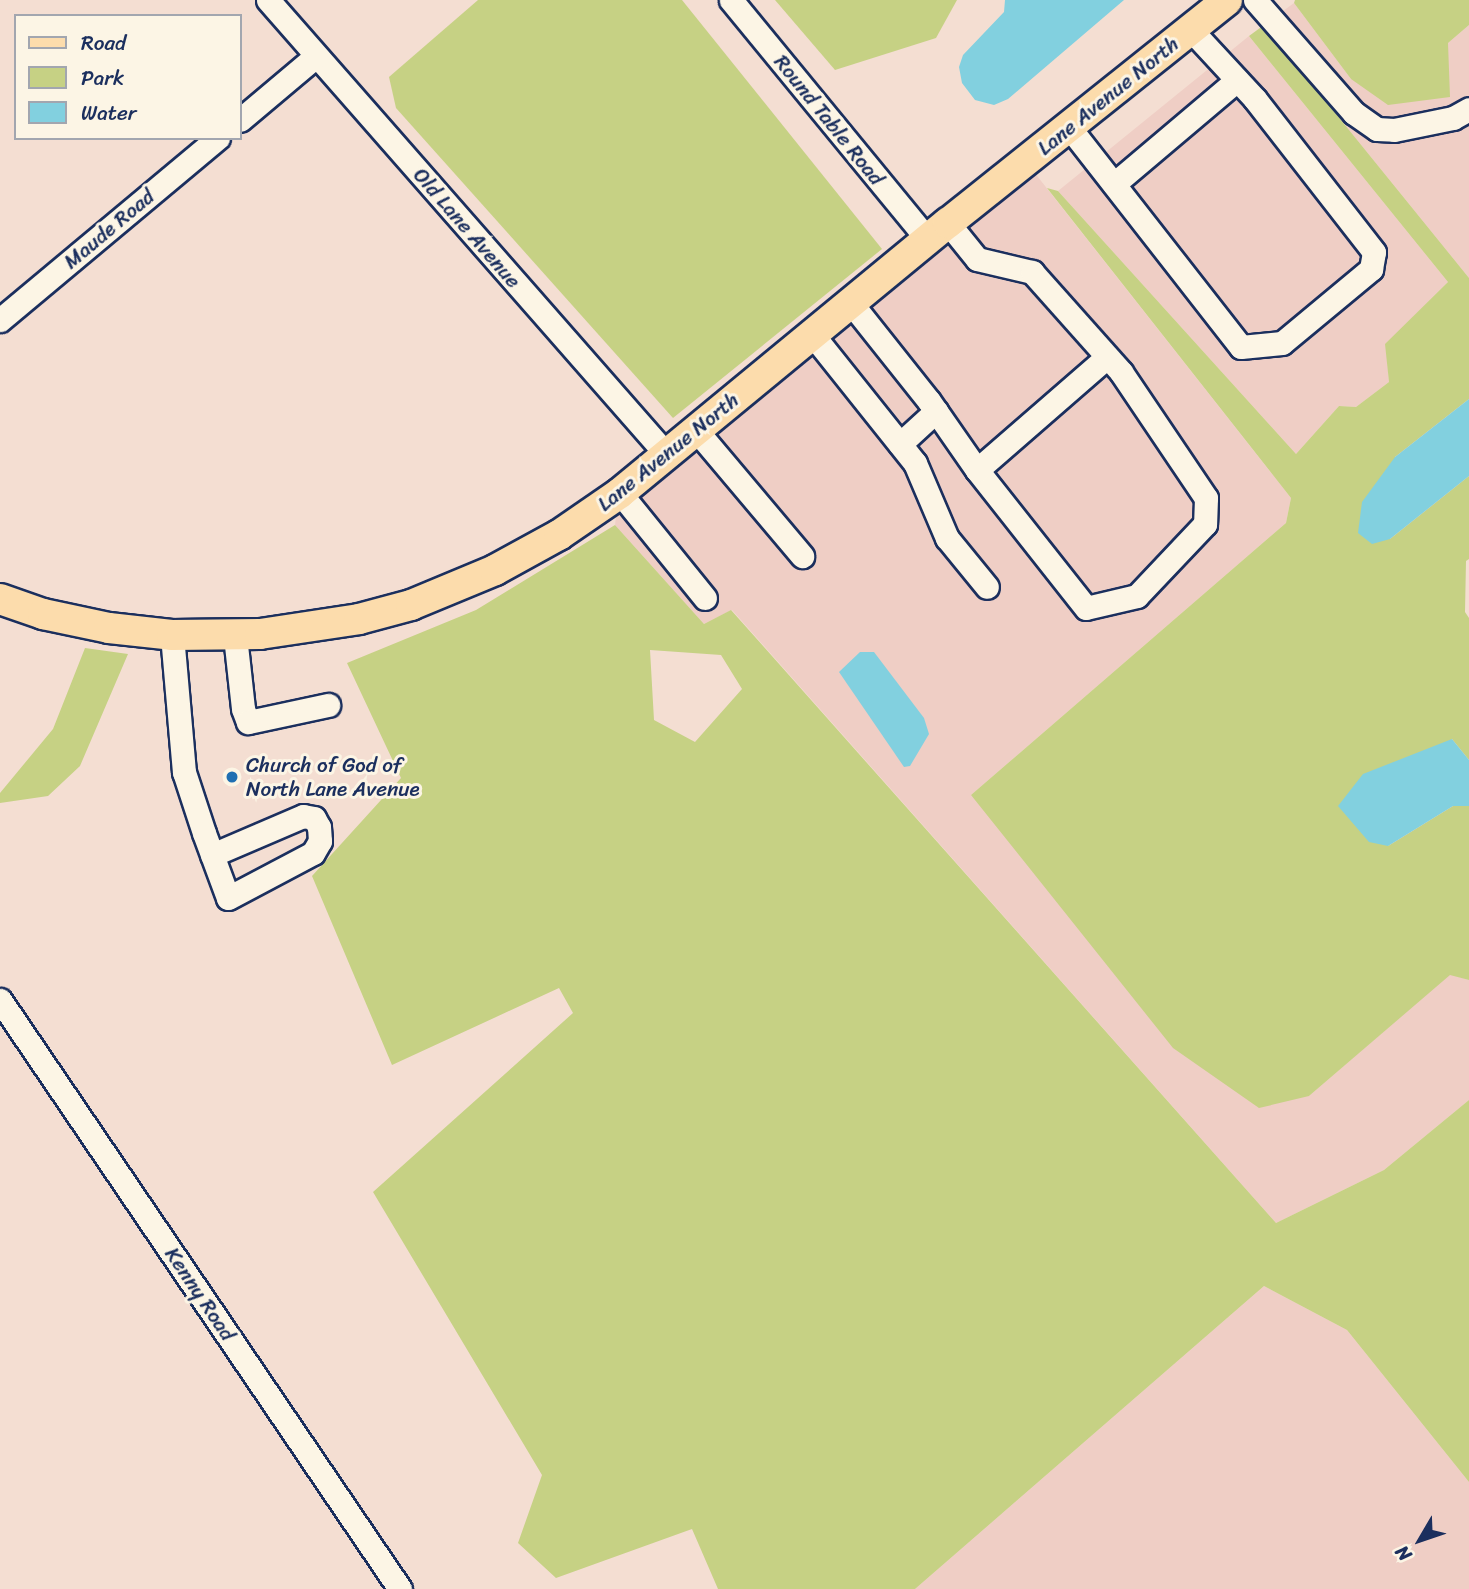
<!DOCTYPE html>
<style>
body{margin:0}
#map{position:relative;width:1469px;height:1589px;overflow:hidden;background:#f4ded2;font-family:Sriracha,sans-serif}
div>[style]{position:absolute}
[style*='--x']{left:calc(var(--x)*1px);top:calc(var(--y)*1px);width:calc(var(--w)*1px);rotate:calc(var(--a)*1deg)}
.built>*{inset:0;background:#efcec5}
.green>*{inset:0;background:#c6d184}
.water>*{inset:0;background:#82d0df}
.roads{filter:drop-shadow(2px 0 #1b2f5e) drop-shadow(-2px 0 #1b2f5e) drop-shadow(0 2px #1b2f5e) drop-shadow(0 -2px #1b2f5e)}
.minor>*{height:23px;margin:-11.5px;padding:0 11.5px;transform-origin:11.5px;border-radius:11.5px;background:#fcf5e5}
.major>*{height:30px;margin:-15px;padding:0 15px;transform-origin:15px;border-radius:15px;background:#fcdcac}
.dots>*{width:19px;height:19px;translate:-50% -50%;box-sizing:border-box;border:4px solid #fcf5e5;border-radius:50%}
span{translate:-50% -50%;white-space:nowrap;text-align:center;line-height:1.15;-webkit-text-stroke:6px #fcf5e5;paint-order:stroke}
.street-label{font-size:21px;color:#1b2f5e}
.poi-label{font-size:21px;color:#1b2f5e}
.left{translate:0 -50%;text-align:left}
.legend{position:absolute;left:14px;top:14px;width:228px;height:126px;box-sizing:border-box;background:#fcf5e5;border:2px solid #a2a6af;margin:0;padding:9px 12px;list-style:none;font-size:21px;color:#1b2f5e}
.legend li{display:flex;align-items:center;gap:14px;height:35px}
.legend b{width:35px;border:2px solid #a2a6af}
.north{position:absolute;left:1385px;top:1505px;width:70px;height:70px;-webkit-text-stroke:5px #fcf5e5;paint-order:stroke;rotate:231deg;font-size:19px;font-weight:700;line-height:28px;text-align:center;color:#1b2f5e}
.north::after{content:'';display:block;margin:auto;width:24px;height:32px;background:#1b2f5e;clip-path:polygon(50% 0,100% 100%,50% 72%,0 100%)}
</style>
<div id="map">
<div class="built">
<div style="clip-path:polygon(1294px 3px,1351px 79px,1448px 43px,1469px 25px,1469px 278px,1264px 25px)"></div>
<div style="clip-path:polygon(1249px 36px,1448px 282px,1386px 344px,1389px 382px,1356px 407px,1339px 406px,1296px 454px,1058px 191px)"></div>
<div style="clip-path:polygon(1034px 172px,1291px 498px,1286px 523px,971px 795px,1309px 1096px,1450px 974px,1469px 980px,1469px 1100px,1384px 1170px,1276px 1223px,732px 610px,704px 624px,615px 525px,617px 509px)"></div>
<div style="clip-path:polygon(1264px 1286px,1347px 1330px,1469px 1482px,1469px 1589px,915px 1589px)"></div>
</div>
<div class="green">
<div style="clip-path:polygon(478px 0,682px 0,882px 249px,673px 418px,396px 108px,389px 77px)"></div>
<div style="clip-path:polygon(775px 0,957px 0,936px 38px,835px 70px)"></div>
<div style="clip-path:polygon(1295px 0,1469px 0,1469px 25px,1448px 43px,1450px 97px,1388px 105px,1351px 79px,1294px 3px)"></div>
<div style="clip-path:polygon(1264px 25px,1469px 278px,1469px 399px,1395px 457px,1390px 539px,1469px 476px,1469px 559px,1466px 561px,1465px 612px,1469px 618px,1469px 760px,1452px 739px,1388px 846px,1453px 806px,1469px 806px,1469px 980px,1450px 975px,1309px 1096px,1259px 1108px,1173px 1048px,971px 795px,1286px 523px,1291px 498px,1047px 188px,1058px 191px,1296px 454px,1339px 406px,1356px 407px,1389px 382px,1385px 344px,1448px 282px,1249px 36px)"></div>
<div style="clip-path:polygon(evenodd,615px 525px,704px 624px,731px 610px,1276px 1223px,1384px 1170px,1469px 1100px,1469px 1482px,1347px 1330px,1264px 1286px,915px 1589px,718px 1589px,692px 1529px,556px 1578px,518px 1543px,542px 1475px,373px 1192px,573px 1013px,559px 988px,392px 1065px,312px 876px,401px 778px,347px 663px,476px 610px,615px 525px,650px 650px,721px 655px,742px 689px,695px 742px,654px 720px,650px 650px)"></div>
<div style="clip-path:polygon(85px 648px,128px 654px,80px 766px,48px 796px,0 803px,0 793px,53px 729px)"></div>
</div>
<div class="water">
<div style="clip-path:polygon(1005px 0,1124px 0,1008px 99px,994px 105px,975px 100px,962px 83px,959px 67px,963px 55px,1004px 12px)"></div>
<div style="clip-path:polygon(1469px 399px,1469px 476px,1390px 539px,1372px 544px,1358px 533px,1362px 502px,1395px 457px)"></div>
<div style="clip-path:polygon(860px 652px,874px 652px,924px 718px,929px 734px,910px 766px,904px 767px,839px 672px)"></div>
<div style="clip-path:polygon(1452px 739px,1469px 760px,1469px 806px,1453px 806px,1388px 846px,1369px 842px,1338px 806px,1363px 774px)"></div>
</div>
<div class="roads">
<div class="minor">
<div style="--x:268;--y:0;--w:605;--a:48.75"></div>
<div style="--x:731;--y:0;--w:310;--a:50.6"></div>
<div style="--x:1255;--y:0;--w:150;--a:48.8"></div>
<div style="--x:1354;--y:113;--w:28;--a:35"></div>
<div style="--x:1377;--y:129;--w:17;--a:3"></div>
<div style="--x:1394;--y:130;--w:60;--a:-11.5"></div>
<div style="--x:1453;--y:118;--w:18;--a:-29"></div>
<div style="--x:240;--y:120;--w:99;--a:-40.1"></div>
<div style="--x:1069;--y:127;--w:279;--a:52"></div>
<div style="--x:1241;--y:347;--w:41;--a:-5.6"></div>
<div style="--x:1282;--y:343;--w:116;--a:-39.7"></div>
<div style="--x:1371;--y:269;--w:17;--a:-80"></div>
<div style="--x:1374;--y:252;--w:194;--a:-127.9"></div>
<div style="--x:1255;--y:99;--w:94;--a:-132.8"></div>
<div style="--x:1114;--y:184;--w:161;--a:-40.2"></div>
<div style="--x:948;--y:223;--w:46;--a:51.1"></div>
<div style="--x:977;--y:259;--w:57;--a:13.3"></div>
<div style="--x:1032;--y:272;--w:134;--a:48.3"></div>
<div style="--x:1121;--y:372;--w:152;--a:56"></div>
<div style="--x:1206;--y:498;--w:26;--a:92"></div>
<div style="--x:1205;--y:524;--w:99;--a:133.4"></div>
<div style="--x:1137;--y:596;--w:52;--a:166.8"></div>
<div style="--x:1086;--y:608;--w:176;--a:-128.3"></div>
<div style="--x:851;--y:303;--w:125;--a:51.5"></div>
<div style="--x:929;--y:401;--w:84;--a:55.2"></div>
<div style="--x:977;--y:470;--w:172;--a:-41"></div>
<div style="--x:0;--y:320;--w:284;--a:-39.9"></div>
<div style="--x:812;--y:334;--w:165;--a:51.4"></div>
<div style="--x:915;--y:463;--w:82;--a:66.9"></div>
<div style="--x:947;--y:538;--w:63;--a:50.8"></div>
<div style="--x:696;--y:430;--w:165;--a:49.9"></div>
<div style="--x:900;--y:444;--w:49;--a:-42.5"></div>
<div style="--x:620;--y:493;--w:135;--a:51"></div>
<div style="--x:172;--y:635;--w:138;--a:85"></div>
<div style="--x:184;--y:772;--w:64;--a:71.8"></div>
<div style="--x:204;--y:833;--w:69;--a:69.7"></div>
<div style="--x:228;--y:898;--w:96;--a:-27.9"></div>
<div style="--x:313;--y:853;--w:14;--a:-60"></div>
<div style="--x:320;--y:841;--w:14;--a:-94"></div>
<div style="--x:319;--y:827;--w:10;--a:-119"></div>
<div style="--x:314;--y:818;--w:11;--a:-170"></div>
<div style="--x:303;--y:816;--w:99;--a:156.8"></div>
<div style="--x:235;--y:636;--w:73;--a:83.7"></div>
<div style="--x:243;--y:709;--w:14;--a:69"></div>
<div style="--x:248;--y:722;--w:82;--a:-12"></div>
<div style="--x:0;--y:1000;--w:712;--a:55.82"></div>
</div>
<div class="major">
<div style="--x:0;--y:599;--w:46;--a:19.2"></div>
<div style="--x:43;--y:614;--w:67;--a:12"></div>
<div style="--x:109;--y:628;--w:63;--a:6.3"></div>
<div style="--x:172;--y:635;--w:88;--a:-0.7"></div>
<div style="--x:260;--y:634;--w:100;--a:-8.6"></div>
<div style="--x:359;--y:619;--w:54;--a:-15.1"></div>
<div style="--x:411;--y:605;--w:91;--a:-22.6"></div>
<div style="--x:495;--y:570;--w:73;--a:-28.7"></div>
<div style="--x:559;--y:535;--w:74;--a:-34.5"></div>
<div style="--x:620;--y:493;--w:425;--a:-39.5"></div>
<div style="--x:948;--y:223;--w:357;--a:-38.6"></div>
</div>
</div>
<div class="dots">
<div style="left:232px;top:777px;background:#1f6fb2"></div>
</div>
<div class="street-label">
<span style="left:1108px;top:96px;rotate:-39deg">Lane Avenue North</span>
<span style="left:829px;top:120px;rotate:51deg">Round Table Road</span>
<span style="left:467px;top:228px;rotate:49deg">Old Lane Avenue</span>
<span style="left:109px;top:229px;rotate:-40deg">Maude Road</span>
<span style="left:668px;top:452px;rotate:-39deg">Lane Avenue North</span>
<span style="left:200px;top:1294px;rotate:56deg">Kenny Road</span>
</div>
<div class="poi-label">
<span class="left" style="left:246px;top:777px">Church of God of<br>North Lane Avenue</span>
</div>
<ul class="legend">
<li><b style="height:9px;background:#fcdcac"></b>Road</li>
<li><b style="height:19px;background:#c6d184"></b>Park</li>
<li><b style="height:19px;background:#82d0df"></b>Water</li>
</ul>
<div class="north">N</div>
</div>
